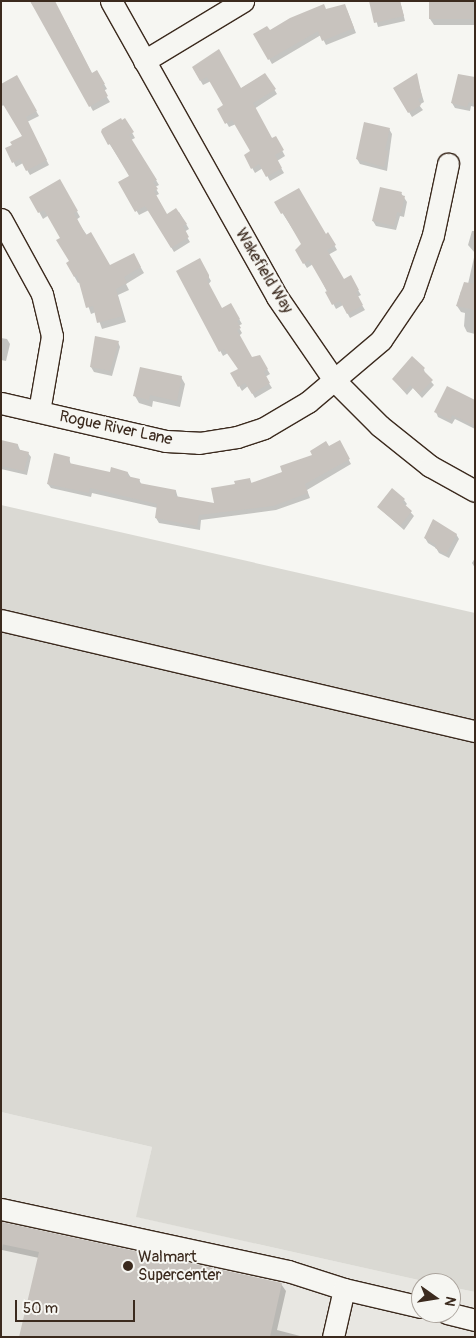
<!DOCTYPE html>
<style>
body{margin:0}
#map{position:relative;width:476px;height:1338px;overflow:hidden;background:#f6f6f2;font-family:Pangolin,sans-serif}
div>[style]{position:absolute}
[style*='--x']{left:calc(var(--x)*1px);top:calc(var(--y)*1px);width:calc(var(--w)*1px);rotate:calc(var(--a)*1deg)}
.built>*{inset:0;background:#e8e7e2}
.green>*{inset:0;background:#dad9d3}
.shadow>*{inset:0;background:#0003}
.building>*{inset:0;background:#c8c3be;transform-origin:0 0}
.roads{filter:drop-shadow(1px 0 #3b2a1e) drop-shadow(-1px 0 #3b2a1e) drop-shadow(0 1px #3b2a1e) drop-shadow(0 -1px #3b2a1e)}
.minor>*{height:21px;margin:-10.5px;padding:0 10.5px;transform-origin:10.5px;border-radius:10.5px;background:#f6f6f2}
.dots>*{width:14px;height:14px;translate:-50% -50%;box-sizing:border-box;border:2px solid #f6f6f2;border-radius:50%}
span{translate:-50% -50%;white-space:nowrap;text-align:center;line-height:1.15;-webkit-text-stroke:4px #f6f6f2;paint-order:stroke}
.street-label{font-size:16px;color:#3b2a1e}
.poi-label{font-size:16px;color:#3b2a1e}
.left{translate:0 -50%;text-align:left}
.frame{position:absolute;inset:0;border:2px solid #3b2a1e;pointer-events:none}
.north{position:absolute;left:411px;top:1273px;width:50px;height:50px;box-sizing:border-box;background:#f6f6f2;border:1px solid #aba49d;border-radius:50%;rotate:103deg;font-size:14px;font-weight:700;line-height:20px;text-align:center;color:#3b2a1e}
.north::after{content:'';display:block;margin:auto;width:18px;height:22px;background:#3b2a1e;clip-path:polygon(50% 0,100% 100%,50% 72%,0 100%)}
.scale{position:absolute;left:15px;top:1300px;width:120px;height:22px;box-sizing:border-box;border:2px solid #3b2a1e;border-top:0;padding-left:6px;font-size:15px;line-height:18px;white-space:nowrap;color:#3b2a1e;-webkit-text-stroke:4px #f6f6f2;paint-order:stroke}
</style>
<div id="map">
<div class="built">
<div style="clip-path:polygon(1px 1112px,152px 1147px,137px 1217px,432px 1283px,421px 1283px,421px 1313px,451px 1313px,451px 1287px,475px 1292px,475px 1337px,1px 1337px)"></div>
</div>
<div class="green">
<div style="clip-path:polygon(1px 505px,475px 613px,475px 1292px,451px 1287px,451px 1283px,432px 1283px,136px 1217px,152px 1147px,1px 1112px)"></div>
</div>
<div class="shadow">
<div style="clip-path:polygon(30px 1px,52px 1px,66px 23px,92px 74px,97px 72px,107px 89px,103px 91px,110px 102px,93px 111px,45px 24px)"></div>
<div style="clip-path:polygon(371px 1px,400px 1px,405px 21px,378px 27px)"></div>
<div style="clip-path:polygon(430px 1px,475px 1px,475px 25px,434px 25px,430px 19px)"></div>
<div style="clip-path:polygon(326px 10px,347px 10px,356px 33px,326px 45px,321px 35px,272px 64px,255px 34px,269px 32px)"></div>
<div style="clip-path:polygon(193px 68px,240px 89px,265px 74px,277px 94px,254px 109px,272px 139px,275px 137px,285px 156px,277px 161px,284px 173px,270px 181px,263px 168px,255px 173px,245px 155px,252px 152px,236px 124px,229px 127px,219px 109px,225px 106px,211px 81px,203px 85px)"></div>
<div style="clip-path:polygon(416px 75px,424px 102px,419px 105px,423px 110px,412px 117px,395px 89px)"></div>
<div style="clip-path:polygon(16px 77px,39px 116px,27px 122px,49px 165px,30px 175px,23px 163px,16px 167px,7px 149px,23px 137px,5px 105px,1px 106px,1px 85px)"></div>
<div style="clip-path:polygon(475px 79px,475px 107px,471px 106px,470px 111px,455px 108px,452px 103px)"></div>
<div style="clip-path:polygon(125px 120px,135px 138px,131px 140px,159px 185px,155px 187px,159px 194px,155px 196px,166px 216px,179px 212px,189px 229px,184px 232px,190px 242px,174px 252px,149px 210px,139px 215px,120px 182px,130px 176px,102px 132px)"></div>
<div style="clip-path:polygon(389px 129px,392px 134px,387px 171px,360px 164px,357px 159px)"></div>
<div style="clip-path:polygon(60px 181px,80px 217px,76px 220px,110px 267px,133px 254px,144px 273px,126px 284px,129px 290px,118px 295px,126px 322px,102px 329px,96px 312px,91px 314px,80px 282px,78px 283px,67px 263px,70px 262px,62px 238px,49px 215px,43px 219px,31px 197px)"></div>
<div style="clip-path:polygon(401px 193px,407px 202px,404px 217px,400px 216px,396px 230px,376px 226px,373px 221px)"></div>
<div style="clip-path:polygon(276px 203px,325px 236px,328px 234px,337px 250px,328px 255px,343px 281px,350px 277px,361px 295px,357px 297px,365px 310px,350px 318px,343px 305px,336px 309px,313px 264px,307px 268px,296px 250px,303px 245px)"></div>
<div style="clip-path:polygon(472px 231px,475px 231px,475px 334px,467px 332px,464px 326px,465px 313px,461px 312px,457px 306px,461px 291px,463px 292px,468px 284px,475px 253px,468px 245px)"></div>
<div style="clip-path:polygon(199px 260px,211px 281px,208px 285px,222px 310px,231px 305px,242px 324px,238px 326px,242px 333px,239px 336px,251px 359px,259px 356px,270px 374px,265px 377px,272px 388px,255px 398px,248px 386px,242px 391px,232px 374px,239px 370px,228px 353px,223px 356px,178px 271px)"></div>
<div style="clip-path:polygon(1px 338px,7px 339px,10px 344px,6px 361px,1px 360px)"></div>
<div style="clip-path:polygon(118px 342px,120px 347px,112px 376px,94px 372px,91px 367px)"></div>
<div style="clip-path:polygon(424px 369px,425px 375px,434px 385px,422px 398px,413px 388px,407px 395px,393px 379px)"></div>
<div style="clip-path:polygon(181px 377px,185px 384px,180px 407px,153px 401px,152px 407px,139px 403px,135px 396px)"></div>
<div style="clip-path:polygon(475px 401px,475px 429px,455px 419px,452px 424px,438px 417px,436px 412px)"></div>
<div style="clip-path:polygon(339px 442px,351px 464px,307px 490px,310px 498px,276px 510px,201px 520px,200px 530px,159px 523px,156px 518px,158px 508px,92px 493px,91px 497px,51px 488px,48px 484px,69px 458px,71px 465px,111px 474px,128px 473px,131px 478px,139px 480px,142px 485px,176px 491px,178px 498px,215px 505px,236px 485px,250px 480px,252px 484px,284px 472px)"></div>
<div style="clip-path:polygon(1px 444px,18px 445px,20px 450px,28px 453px,31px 457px,27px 475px,1px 469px)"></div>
<div style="clip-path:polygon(404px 500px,407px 504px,405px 506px,414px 516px,404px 530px,378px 507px)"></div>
<div style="clip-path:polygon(456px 534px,459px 539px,449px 558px,439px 553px,436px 548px,428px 543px,425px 538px)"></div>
<div style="clip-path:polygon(475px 558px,475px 568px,472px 563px)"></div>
<div style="clip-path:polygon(3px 1223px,281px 1284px,286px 1291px,277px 1330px,304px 1337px,21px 1337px,39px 1258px,2px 1250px)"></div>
</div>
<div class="building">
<div style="clip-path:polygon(30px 1px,55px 1px,92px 73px,97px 70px,105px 84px,102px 85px,108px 96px,89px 107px)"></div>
<div style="clip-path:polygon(369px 1px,400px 1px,404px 16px,374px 23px)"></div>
<div style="left:429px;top:1px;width:44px;height:18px"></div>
<div style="clip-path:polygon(324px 4px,326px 9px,345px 4px,354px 28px,322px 41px,318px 31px,268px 60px,253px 34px,267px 26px,270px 30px,290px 18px)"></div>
<div style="clip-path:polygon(219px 49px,241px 88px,265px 73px,276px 89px,253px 103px,272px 138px,276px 136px,284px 150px,275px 155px,282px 168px,266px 177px,259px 164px,251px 169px,244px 155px,250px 151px,232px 120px,225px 124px,217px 109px,223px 105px,207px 77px,200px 81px,192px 67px)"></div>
<div style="clip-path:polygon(417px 73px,422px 97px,418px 99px,421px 105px,408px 113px,393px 88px)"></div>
<div style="clip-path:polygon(458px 74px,475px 77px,475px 104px,469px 102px,467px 107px,451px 103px)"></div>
<div style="clip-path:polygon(17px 75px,37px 111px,26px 117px,47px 160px,26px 171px,20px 159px,12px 163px,5px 148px,12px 145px,10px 142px,22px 136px,1px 101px,1px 84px)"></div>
<div style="clip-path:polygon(121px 118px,122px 120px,125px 118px,134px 132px,129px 135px,157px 180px,153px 182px,158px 189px,154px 191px,167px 214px,176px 208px,187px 224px,183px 226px,189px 237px,171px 248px,145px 206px,135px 212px,118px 182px,129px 176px,110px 144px,108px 145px,101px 132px,102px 129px)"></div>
<div style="clip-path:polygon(364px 122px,390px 128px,385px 150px,388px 151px,384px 167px,356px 159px)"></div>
<div style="clip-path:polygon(60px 179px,78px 211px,74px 213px,86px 235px,91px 232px,110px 265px,134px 253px,141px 267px,124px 277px,127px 283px,116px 289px,123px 316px,97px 323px,93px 306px,86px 308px,77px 275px,74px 277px,66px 263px,69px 261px,56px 240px,60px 238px,44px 210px,38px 213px,29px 197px)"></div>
<div style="clip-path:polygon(380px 187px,402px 192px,401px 195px,405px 196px,401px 213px,397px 212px,394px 226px,372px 221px)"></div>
<div style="clip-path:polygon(299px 188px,326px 234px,328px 232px,336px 245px,327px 250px,344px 279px,351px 275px,359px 290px,356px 292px,363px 305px,347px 314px,340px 301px,332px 305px,325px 292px,327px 291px,309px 260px,303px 264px,295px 250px,301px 244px,283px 213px,281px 214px,274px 202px)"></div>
<div style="clip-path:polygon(200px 258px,209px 275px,209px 278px,207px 280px,222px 308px,231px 303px,240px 319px,237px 321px,241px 328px,237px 330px,252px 357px,260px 355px,268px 369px,264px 372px,270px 383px,252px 394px,245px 383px,238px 387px,230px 373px,238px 369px,224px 349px,219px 352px,176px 271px)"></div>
<div style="clip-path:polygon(464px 282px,475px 284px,475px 310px,456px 306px)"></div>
<div style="clip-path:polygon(95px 336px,119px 341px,110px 371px,90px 367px)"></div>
<div style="clip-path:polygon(412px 356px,425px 368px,423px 370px,433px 380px,419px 394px,410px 385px,404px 391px,392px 379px)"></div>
<div style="clip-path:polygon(140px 367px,182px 376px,177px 401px,150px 395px,149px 400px,133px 396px)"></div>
<div style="clip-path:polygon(447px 386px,475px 400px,475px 426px,452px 415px,450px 420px,434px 412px)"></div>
<div style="clip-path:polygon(1px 440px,18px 444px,17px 449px,29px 452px,24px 471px,1px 466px)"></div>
<div style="clip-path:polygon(340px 440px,350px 459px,305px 484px,308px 493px,273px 506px,199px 515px,197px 526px,155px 518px,157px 504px,90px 488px,89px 493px,47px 484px,54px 453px,70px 457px,69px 463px,110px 472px,111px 467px,128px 472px,127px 476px,140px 479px,139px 483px,176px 490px,175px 496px,214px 503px,211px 488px,235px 484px,234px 481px,250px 478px,251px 483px,282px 472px,280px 466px,312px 455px,310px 451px,326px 441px,329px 446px)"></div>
<div style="clip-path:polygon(392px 488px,405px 499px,402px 502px,412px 511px,400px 526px,377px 507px)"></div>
<div style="clip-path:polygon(433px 519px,457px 534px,446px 554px,435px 548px,436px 545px,424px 538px)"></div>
<div style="clip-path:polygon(2px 1222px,282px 1283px,270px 1337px,19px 1337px,39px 1252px,1px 1244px)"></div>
</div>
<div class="roads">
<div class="minor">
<div style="--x:111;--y:1;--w:339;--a:60.7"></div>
<div style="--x:277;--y:297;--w:101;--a:55.5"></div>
<div style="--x:334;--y:380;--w:65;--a:45"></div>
<div style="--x:380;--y:426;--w:64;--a:38.7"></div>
<div style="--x:430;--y:466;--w:51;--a:29.1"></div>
<div style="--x:144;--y:61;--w:116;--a:-31.2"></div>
<div style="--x:1;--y:219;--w:85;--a:61.3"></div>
<div style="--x:42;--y:294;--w:43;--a:76.6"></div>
<div style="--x:52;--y:336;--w:76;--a:99.8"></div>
<div style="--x:1;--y:403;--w:169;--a:13"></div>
<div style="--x:166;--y:441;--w:33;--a:3"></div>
<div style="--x:199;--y:443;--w:38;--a:-9"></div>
<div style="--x:237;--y:437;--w:28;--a:-18"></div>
<div style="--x:264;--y:428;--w:51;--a:-30.6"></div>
<div style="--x:308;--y:402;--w:96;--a:-40.3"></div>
<div style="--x:381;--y:340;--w:57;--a:-55.8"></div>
<div style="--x:413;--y:293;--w:61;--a:-71"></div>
<div style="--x:433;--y:235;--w:73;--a:-78.1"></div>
<div style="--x:1;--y:620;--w:487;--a:13.2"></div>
<div style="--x:1;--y:1209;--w:294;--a:12.2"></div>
<div style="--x:288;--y:1271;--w:59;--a:17.8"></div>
<div style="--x:344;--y:1289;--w:79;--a:13.2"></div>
<div style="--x:447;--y:1313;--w:29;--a:14"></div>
<div style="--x:333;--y:1337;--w:49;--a:-77.1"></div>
</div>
</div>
<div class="dots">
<div style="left:128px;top:1266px;background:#3b2a1e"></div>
</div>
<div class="street-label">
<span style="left:264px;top:271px;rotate:59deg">Wakefield Way</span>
<span style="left:116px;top:428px;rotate:12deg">Rogue River Lane</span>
</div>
<div class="poi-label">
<span class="left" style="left:138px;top:1266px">Walmart<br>Supercenter</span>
</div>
<div class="frame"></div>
<div class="north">N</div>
<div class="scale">50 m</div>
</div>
